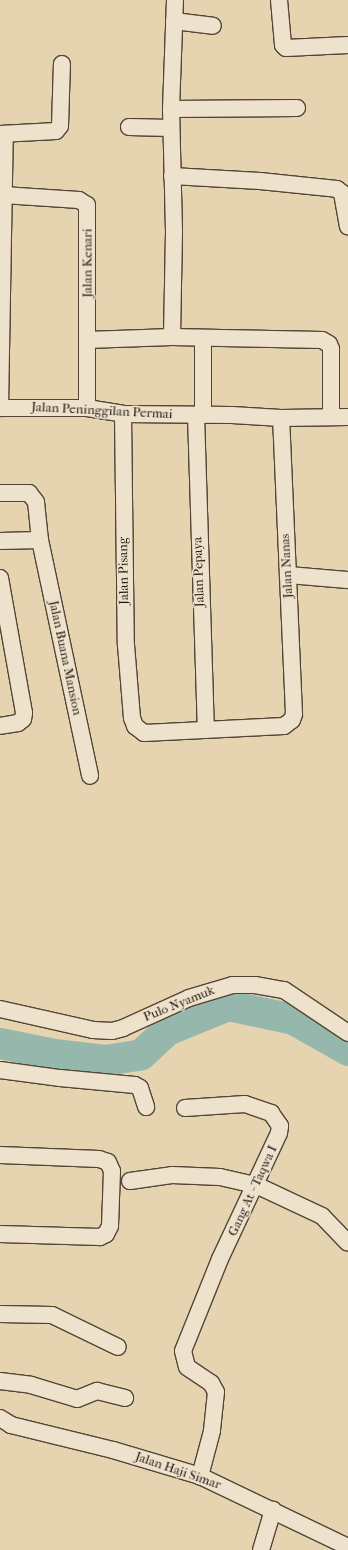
<!DOCTYPE html>
<style>
body{margin:0}
#map{position:relative;width:348px;height:1550px;overflow:hidden;background:#e6d3b0;font-family:"IM FELL French Canon",serif}
div>[style]{position:absolute}
[style*='--x']{left:calc(var(--x)*1px);top:calc(var(--y)*1px);width:calc(var(--w)*1px);rotate:calc(var(--a)*1deg)}
.river>*{height:31px;margin:-15.5px;padding:0 15.5px;transform-origin:15.5px;border-radius:15.5px;background:#96b8ac}
.roads{filter:drop-shadow(1px 0 #514636) drop-shadow(-1px 0 #514636) drop-shadow(0 1px #514636) drop-shadow(0 -1px #514636)}
.street>*{height:16px;margin:-8px;padding:0 8px;transform-origin:8px;border-radius:8px;background:#efe2cc}
span{translate:-50% -50%;white-space:nowrap;text-align:center;line-height:1.15;-webkit-text-stroke:3px #efe2cc;paint-order:stroke}
.street-label{font-size:13px;color:#1f170e}
</style>
<div id="map">
<div class="river">
<div style="--x:0;--y:1043;--w:55;--a:11.5"></div>
<div style="--x:54;--y:1054;--w:51;--a:6.7"></div>
<div style="--x:105;--y:1060;--w:36;--a:-9"></div>
<div style="--x:141;--y:1054;--w:35;--a:-43"></div>
<div style="--x:167;--y:1030;--w:66;--a:-22.3"></div>
<div style="--x:228;--y:1005;--w:66;--a:12.2"></div>
<div style="--x:293;--y:1019;--w:63;--a:29.4"></div>
</div>
<div class="roads">
<div class="street">
<div style="--x:279;--y:0;--w:45;--a:84.9"></div>
<div style="--x:283;--y:45;--w:4;--a:45"></div>
<div style="--x:286;--y:48;--w:62;--a:-2.8"></div>
<div style="--x:174;--y:21;--w:39;--a:7"></div>
<div style="--x:171;--y:109;--w:126;--a:-0.5"></div>
<div style="--x:129;--y:127;--w:42;--a:1.4"></div>
<div style="--x:0;--y:134;--w:56;--a:-3.1"></div>
<div style="--x:56;--y:131;--w:6;--a:-51"></div>
<div style="--x:60;--y:126;--w:62;--a:-88.2"></div>
<div style="--x:172;--y:176;--w:88;--a:3.3"></div>
<div style="--x:260;--y:181;--w:77;--a:5.9"></div>
<div style="--x:337;--y:189;--w:6;--a:39"></div>
<div style="--x:342;--y:193;--w:34;--a:80"></div>
<div style="--x:3;--y:195;--w:76;--a:3.8"></div>
<div style="--x:79;--y:200;--w:9;--a:32"></div>
<div style="--x:87;--y:205;--w:203;--a:90"></div>
<div style="--x:172;--y:337;--w:106;--a:-88.9"></div>
<div style="--x:174;--y:231;--w:122;--a:-91.4"></div>
<div style="--x:171;--y:109;--w:109;--a:-87.9"></div>
<div style="--x:87;--y:340;--w:85;--a:-2"></div>
<div style="--x:172;--y:337;--w:150;--a:1.1"></div>
<div style="--x:322;--y:340;--w:8;--a:30"></div>
<div style="--x:329;--y:344;--w:5;--a:68"></div>
<div style="--x:331;--y:349;--w:68;--a:90"></div>
<div style="--x:0;--y:408;--w:87;--a:0"></div>
<div style="--x:87;--y:408;--w:36;--a:9"></div>
<div style="--x:123;--y:414;--w:109;--a:0.5"></div>
<div style="--x:232;--y:415;--w:49;--a:3.5"></div>
<div style="--x:281;--y:418;--w:67;--a:-0.9"></div>
<div style="--x:0;--y:408;--w:274;--a:-89"></div>
<div style="--x:123;--y:414;--w:231;--a:89.3"></div>
<div style="--x:126;--y:645;--w:73;--a:85.3"></div>
<div style="--x:132;--y:718;--w:9;--a:69"></div>
<div style="--x:135;--y:726;--w:11;--a:38"></div>
<div style="--x:144;--y:733;--w:140;--a:-2.9"></div>
<div style="--x:284;--y:726;--w:10;--a:-37"></div>
<div style="--x:292;--y:720;--w:6;--a:-72"></div>
<div style="--x:294;--y:714;--w:296;--a:-92.5"></div>
<div style="--x:196;--y:415;--w:315;--a:88.2"></div>
<div style="--x:203;--y:415;--w:76;--a:-90"></div>
<div style="--x:0;--y:493;--w:29;--a:0"></div>
<div style="--x:29;--y:493;--w:11;--a:52"></div>
<div style="--x:36;--y:502;--w:38;--a:84"></div>
<div style="--x:40;--y:540;--w:241;--a:78"></div>
<div style="--x:0;--y:541;--w:40;--a:-1.4"></div>
<div style="--x:288;--y:575;--w:60;--a:4.8"></div>
<div style="--x:0;--y:578;--w:137;--a:79.9"></div>
<div style="--x:24;--y:713;--w:6;--a:99"></div>
<div style="--x:23;--y:719;--w:6;--a:141"></div>
<div style="--x:18;--y:723;--w:18;--a:171"></div>
<div style="--x:0;--y:1009;--w:95;--a:12.7"></div>
<div style="--x:93;--y:1030;--w:19;--a:3"></div>
<div style="--x:112;--y:1031;--w:11;--a:-15"></div>
<div style="--x:123;--y:1028;--w:72;--a:-24.4"></div>
<div style="--x:189;--y:998;--w:46;--a:-16.5"></div>
<div style="--x:233;--y:985;--w:22;--a:0"></div>
<div style="--x:255;--y:985;--w:29;--a:10"></div>
<div style="--x:284;--y:990;--w:77;--a:33.9"></div>
<div style="--x:0;--y:1070;--w:61;--a:7.6"></div>
<div style="--x:60;--y:1078;--w:75;--a:5.3"></div>
<div style="--x:135;--y:1085;--w:6;--a:31"></div>
<div style="--x:140;--y:1088;--w:20;--a:72"></div>
<div style="--x:185;--y:1108;--w:60;--a:-3.8"></div>
<div style="--x:245;--y:1104;--w:28;--a:19"></div>
<div style="--x:271;--y:1113;--w:16;--a:55"></div>
<div style="--x:280;--y:1126;--w:7;--a:98"></div>
<div style="--x:279;--y:1133;--w:139;--a:115.1"></div>
<div style="--x:220;--y:1259;--w:99;--a:111.9"></div>
<div style="--x:183;--y:1351;--w:16;--a:76"></div>
<div style="--x:187;--y:1367;--w:29;--a:34"></div>
<div style="--x:211;--y:1383;--w:10;--a:61"></div>
<div style="--x:216;--y:1392;--w:39;--a:96"></div>
<div style="--x:212;--y:1431;--w:47;--a:104.9"></div>
<div style="--x:0;--y:1155;--w:99;--a:2.3"></div>
<div style="--x:99;--y:1159;--w:9;--a:18"></div>
<div style="--x:108;--y:1162;--w:10;--a:66"></div>
<div style="--x:112;--y:1171;--w:55;--a:92.1"></div>
<div style="--x:110;--y:1226;--w:9;--a:117"></div>
<div style="--x:106;--y:1234;--w:7;--a:153"></div>
<div style="--x:100;--y:1237;--w:100;--a:-178.3"></div>
<div style="--x:130;--y:1181;--w:42;--a:-8.1"></div>
<div style="--x:172;--y:1175;--w:48;--a:2.4"></div>
<div style="--x:220;--y:1177;--w:37;--a:13"></div>
<div style="--x:256;--y:1185;--w:73;--a:25.2"></div>
<div style="--x:322;--y:1216;--w:37;--a:46"></div>
<div style="--x:0;--y:1314;--w:52;--a:1.1"></div>
<div style="--x:52;--y:1315;--w:73;--a:25.9"></div>
<div style="--x:0;--y:1381;--w:31;--a:7"></div>
<div style="--x:31;--y:1385;--w:48;--a:16.9"></div>
<div style="--x:77;--y:1399;--w:22;--a:-22"></div>
<div style="--x:97;--y:1391;--w:29;--a:14"></div>
<div style="--x:0;--y:1418;--w:13;--a:32"></div>
<div style="--x:11;--y:1425;--w:105;--a:13.8"></div>
<div style="--x:113;--y:1450;--w:91;--a:16.6"></div>
<div style="--x:200;--y:1476;--w:164;--a:25.6"></div>
<div style="--x:261;--y:1550;--w:42;--a:-73.3"></div>
</div>
</div>
<div class="street-label">
<span style="left:88px;top:263px;rotate:-90deg">Jalan Kenari</span>
<span style="left:102px;top:411px;rotate:3deg">Jalan Peninggilan Permai</span>
<span style="left:287px;top:566px;rotate:-93deg">Jalan Nanas</span>
<span style="left:124px;top:571px;rotate:-91deg">Jalan Pisang</span>
<span style="left:199px;top:572px;rotate:-92deg">Jalan Pepaya</span>
<span style="left:65px;top:658px;rotate:78deg">Jalan Buana Mansion</span>
<span style="left:179px;top:1004px;rotate:-22deg">Pulo Nyamuk</span>
<span style="left:253px;top:1191px;rotate:-65deg">Gang At - Taqwa I</span>
<span style="left:178px;top:1471px;rotate:19deg">Jalan Haji Simar</span>
</div>
</div>
